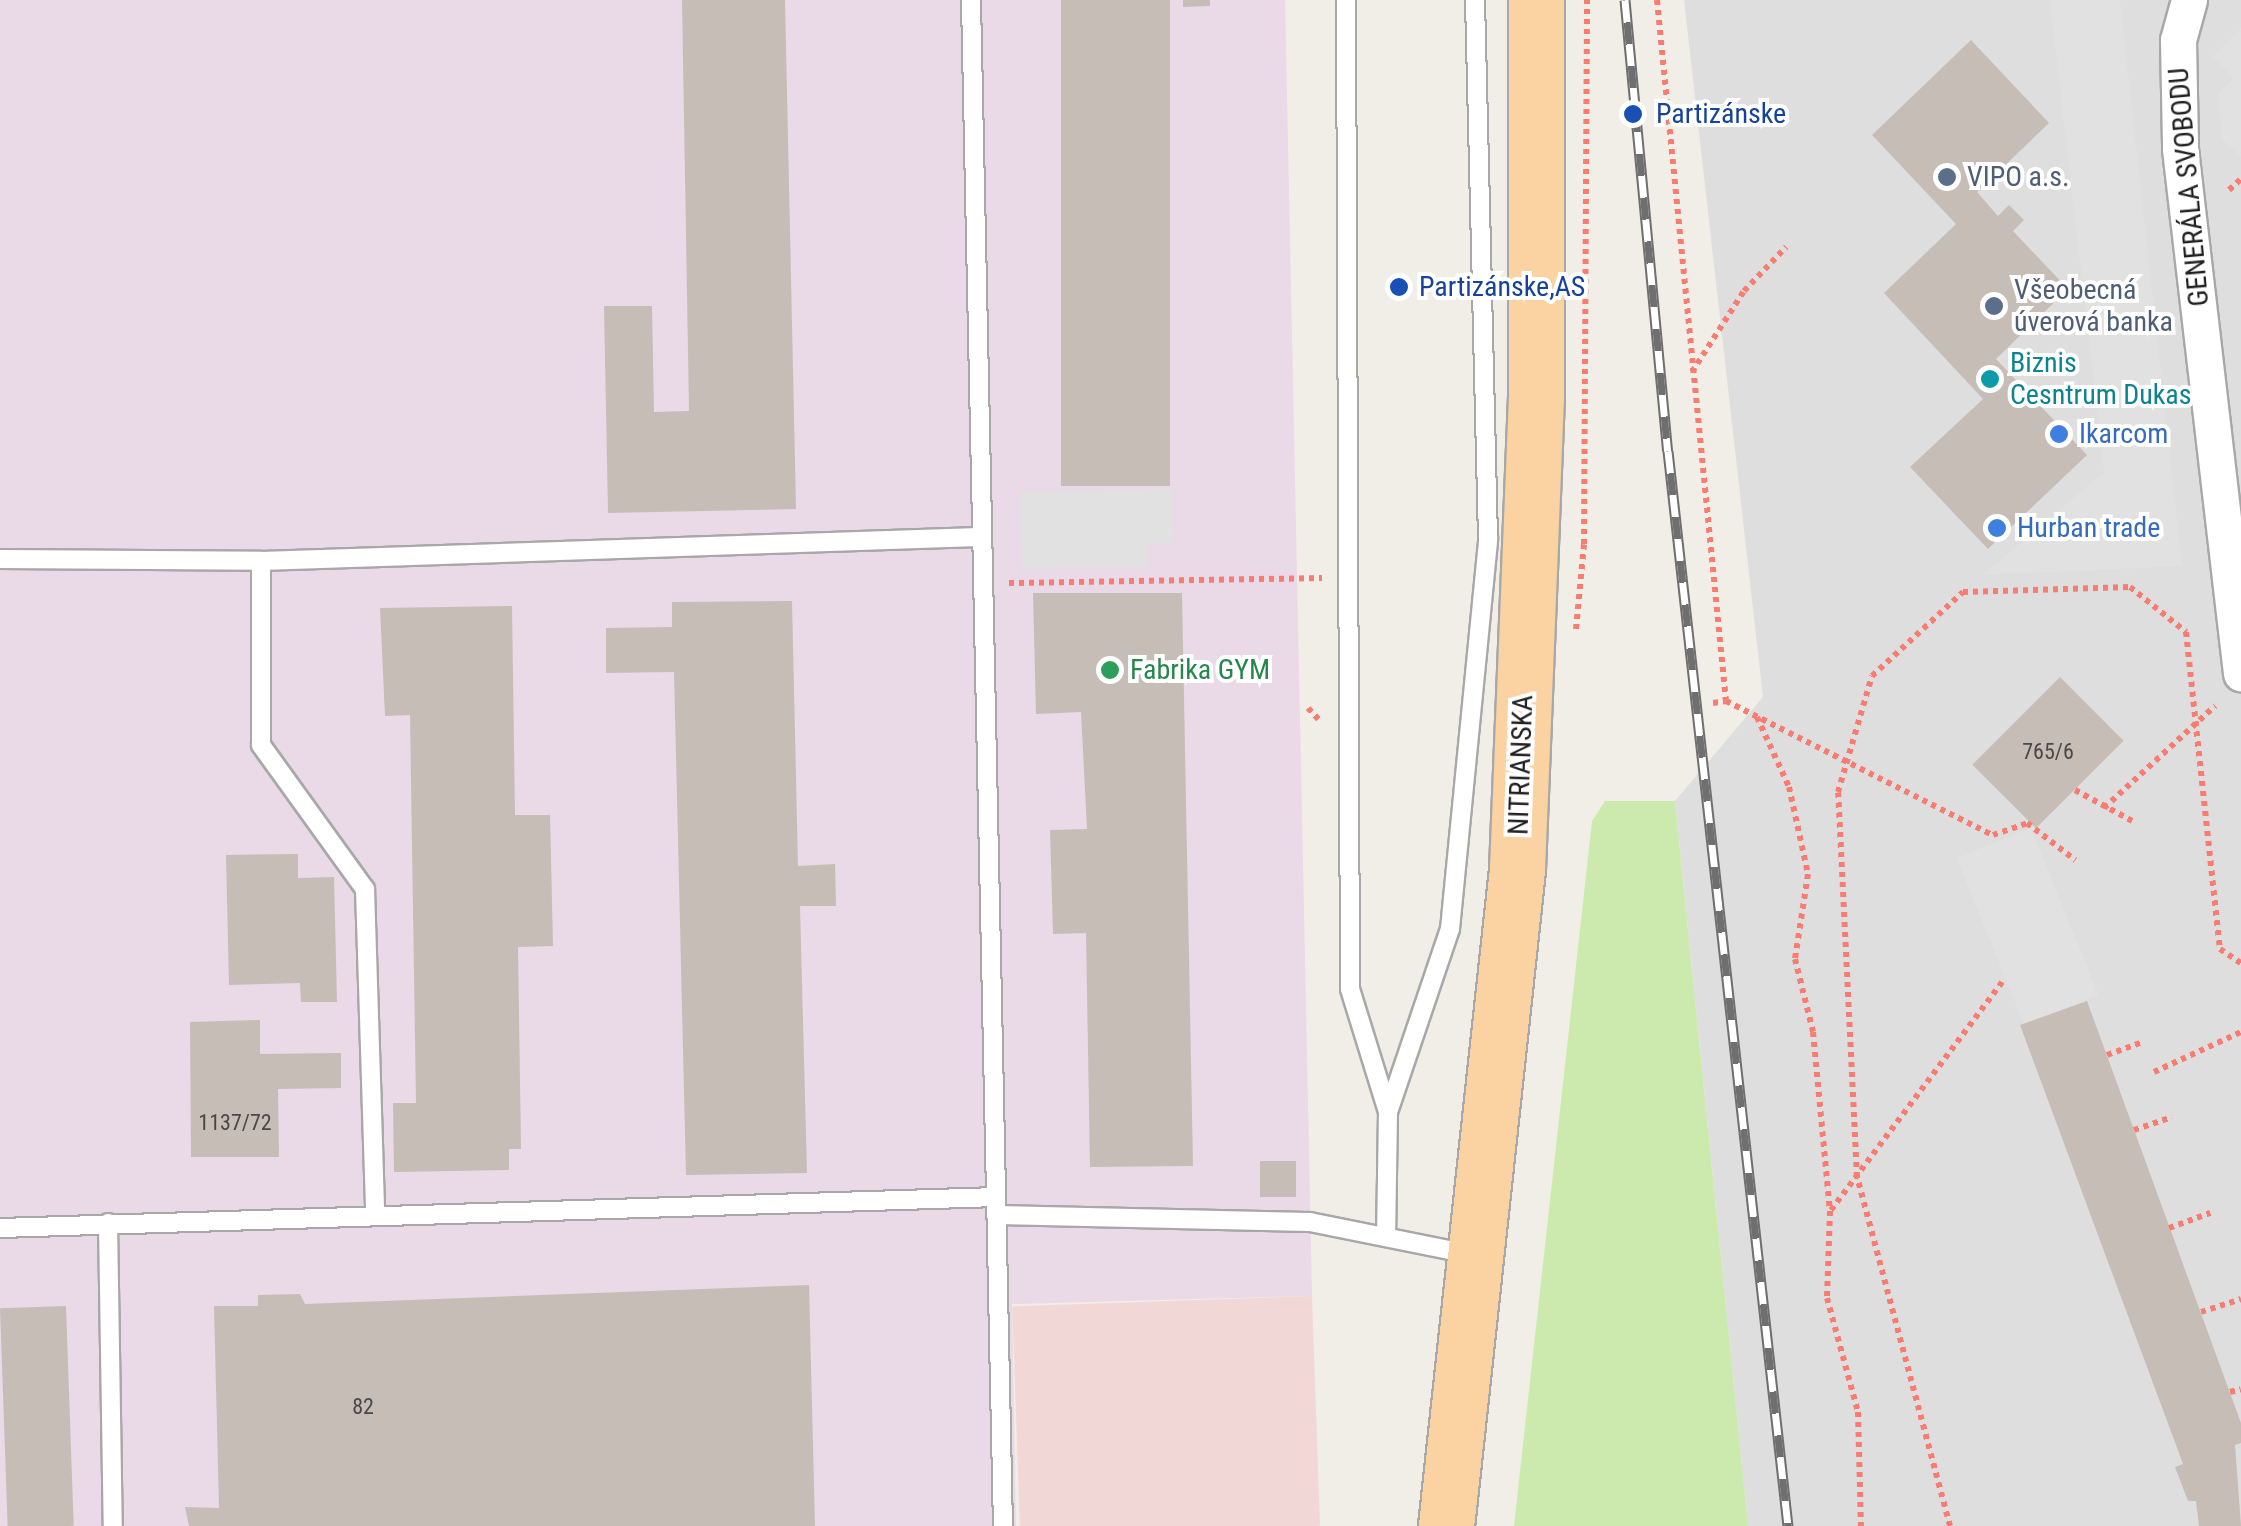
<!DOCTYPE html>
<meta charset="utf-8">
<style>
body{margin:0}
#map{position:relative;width:2241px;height:1526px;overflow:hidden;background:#f1eee7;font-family:"Roboto Condensed",sans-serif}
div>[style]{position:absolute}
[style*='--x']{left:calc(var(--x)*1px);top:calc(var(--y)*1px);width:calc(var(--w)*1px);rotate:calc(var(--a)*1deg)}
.residential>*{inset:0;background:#dfdede}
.commercial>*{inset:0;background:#f1d8d7;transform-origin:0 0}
.industrial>*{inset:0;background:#ead9e7}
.grass>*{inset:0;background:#cdeaae}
.parking>*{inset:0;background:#e1e1e1;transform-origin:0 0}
.building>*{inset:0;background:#c6bdb7;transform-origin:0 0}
.path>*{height:6px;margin-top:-3px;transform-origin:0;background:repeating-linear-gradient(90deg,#f97c71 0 5px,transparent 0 10px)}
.roads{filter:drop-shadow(2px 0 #a8a8a8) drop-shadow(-2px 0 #a8a8a8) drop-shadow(0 2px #a8a8a8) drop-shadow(0 -2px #a8a8a8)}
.service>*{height:18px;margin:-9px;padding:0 9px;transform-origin:9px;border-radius:9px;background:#fff}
.minor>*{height:35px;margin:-17.5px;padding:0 17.5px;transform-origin:17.5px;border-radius:17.5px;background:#fff}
.primary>*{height:55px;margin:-27.5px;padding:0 27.5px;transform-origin:27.5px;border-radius:27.5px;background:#fbd3a2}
.rail>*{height:11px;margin-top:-5.5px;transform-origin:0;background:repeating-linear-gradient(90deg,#fff 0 22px,#6f6f6f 0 44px);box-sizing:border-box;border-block:2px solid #6f6f6f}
.dots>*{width:28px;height:28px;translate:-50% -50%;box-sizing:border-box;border:5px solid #fff;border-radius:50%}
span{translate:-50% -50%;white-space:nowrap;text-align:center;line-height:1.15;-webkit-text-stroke:8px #fff;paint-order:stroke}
.number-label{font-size:22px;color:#4a4846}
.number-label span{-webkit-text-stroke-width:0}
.transit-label{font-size:28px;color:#164399}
.left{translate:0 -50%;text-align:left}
.service-label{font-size:28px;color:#4e5e75}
.street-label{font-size:28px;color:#212121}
.culture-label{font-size:28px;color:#0d838f}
.shop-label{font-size:28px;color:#366cbe}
.leisure-label{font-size:28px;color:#27864d}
</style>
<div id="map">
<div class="residential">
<div style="clip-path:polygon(1684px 0,2241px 0,2241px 1526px,1748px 1526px,1675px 801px,1763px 697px)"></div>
</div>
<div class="commercial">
<div style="left:1312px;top:1296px;width:230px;height:300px;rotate:88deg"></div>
</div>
<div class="industrial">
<div style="clip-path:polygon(0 0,1285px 0,1312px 1296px,1012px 1304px,1016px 1526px,0 1526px)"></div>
</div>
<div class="grass">
<div style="clip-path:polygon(1605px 801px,1675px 801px,1748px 1526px,1514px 1526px,1592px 821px)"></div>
</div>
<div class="parking">
<div style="clip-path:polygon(2050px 0,2120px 0,2182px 566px,1983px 575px,2104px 472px)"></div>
<div style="clip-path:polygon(2241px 28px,2241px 157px,2222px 139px,2218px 93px,2234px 78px,2213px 57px)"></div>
<div style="clip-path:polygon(1173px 489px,1174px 543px,1147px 543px,1147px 567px,1021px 569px,1020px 492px)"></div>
<div style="left:2031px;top:828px;width:180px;height:80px;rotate:68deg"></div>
</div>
<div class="building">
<div style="clip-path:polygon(682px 0,785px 0,796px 509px,608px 513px,604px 306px,652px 306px,654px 412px,689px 411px)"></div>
<div style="left:1061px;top:0;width:109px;height:486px"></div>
<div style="clip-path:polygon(1183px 0,1210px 0,1210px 6px,1183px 7px)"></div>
<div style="clip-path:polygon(1971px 40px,2049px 123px,1977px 192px,1998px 216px,2009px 205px,2024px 220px,2013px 231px,2068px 289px,1996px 359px,2087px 455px,1988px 549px,1910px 467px,1983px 399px,1884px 293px,1956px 224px,1872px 135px)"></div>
<div style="clip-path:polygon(1033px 593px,1182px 593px,1193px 1166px,1090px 1167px,1086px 933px,1053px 934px,1050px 830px,1087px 829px,1081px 712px,1036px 714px)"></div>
<div style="clip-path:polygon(792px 601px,798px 866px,835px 864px,836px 906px,800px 906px,807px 1173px,686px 1175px,674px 672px,606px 673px,606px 628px,672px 627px,672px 602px)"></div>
<div style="clip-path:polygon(512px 606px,515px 815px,550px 815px,553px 946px,518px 947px,521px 1149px,509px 1149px,509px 1170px,394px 1172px,393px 1103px,416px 1103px,410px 715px,385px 716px,380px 608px)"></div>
<div style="left:2060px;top:677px;width:90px;height:124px;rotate:45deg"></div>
<div style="clip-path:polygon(298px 854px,298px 878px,334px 877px,337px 1002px,301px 1002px,300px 983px,229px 985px,226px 855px)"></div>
<div style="clip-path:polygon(2087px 1001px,2241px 1423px,2241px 1443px,2235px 1445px,2241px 1526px,2199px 1526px,2196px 1501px,2188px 1501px,2175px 1467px,2183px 1464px,2020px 1025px)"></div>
<div style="clip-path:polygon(260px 1020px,260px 1054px,341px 1053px,341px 1088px,278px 1089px,279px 1157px,191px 1157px,190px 1022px)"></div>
<div style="left:1296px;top:1161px;width:36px;height:36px;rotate:90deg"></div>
<div style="clip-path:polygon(809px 1285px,815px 1526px,189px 1526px,185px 1507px,219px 1508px,214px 1306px,258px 1306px,258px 1295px,300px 1294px,305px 1304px)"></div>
<div style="left:66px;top:1306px;width:220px;height:66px;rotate:88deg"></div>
</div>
<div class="path">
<div style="--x:1657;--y:0;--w:704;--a:84.38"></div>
<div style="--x:2229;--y:190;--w:16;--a:-43"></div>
<div style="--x:1692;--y:372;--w:96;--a:-57.3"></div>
<div style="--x:1744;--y:291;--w:61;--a:-46.3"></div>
<div style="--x:1009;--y:583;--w:313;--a:-0.9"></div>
<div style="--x:1576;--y:629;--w:85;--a:-84.6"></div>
<div style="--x:1584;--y:544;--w:544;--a:-89.68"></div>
<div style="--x:1713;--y:703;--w:13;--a:-9"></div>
<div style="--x:1726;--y:701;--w:299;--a:26.7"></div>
<div style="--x:1993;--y:835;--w:36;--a:-19"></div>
<div style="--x:2027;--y:823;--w:61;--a:37.6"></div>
<div style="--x:1308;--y:708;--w:19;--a:47"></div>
<div style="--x:1757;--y:717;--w:77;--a:65.4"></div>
<div style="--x:1789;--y:787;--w:89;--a:77.7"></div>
<div style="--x:1808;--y:874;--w:86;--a:98.7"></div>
<div style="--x:1795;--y:959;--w:75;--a:76.1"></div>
<div style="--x:1813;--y:1032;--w:180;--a:84.6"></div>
<div style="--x:1830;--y:1211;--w:87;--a:92"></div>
<div style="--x:1827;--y:1298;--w:118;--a:74.8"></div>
<div style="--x:1858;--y:1412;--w:114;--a:88.5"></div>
<div style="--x:2075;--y:790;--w:67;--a:28.5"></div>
<div style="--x:2104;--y:808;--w:151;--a:-42.6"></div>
<div style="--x:2107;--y:1055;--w:38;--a:-20"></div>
<div style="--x:2154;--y:1072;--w:96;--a:-24.7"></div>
<div style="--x:2134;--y:1130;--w:40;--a:-18.9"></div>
<div style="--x:1831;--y:1210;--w:286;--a:-53.1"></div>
<div style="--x:2169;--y:1228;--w:44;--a:-20.1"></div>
<div style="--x:2201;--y:1312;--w:42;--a:-18"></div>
<div style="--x:2230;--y:1392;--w:11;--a:-15"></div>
<div style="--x:1950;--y:1526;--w:361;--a:-104.9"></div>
<div style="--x:1857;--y:1177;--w:385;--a:-92.8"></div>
<div style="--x:1838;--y:792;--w:121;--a:-73.7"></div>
<div style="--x:1872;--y:676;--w:124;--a:-42.7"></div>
<div style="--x:1963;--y:592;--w:167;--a:-1.7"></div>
<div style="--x:2130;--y:587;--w:72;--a:38.8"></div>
<div style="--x:2186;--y:632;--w:319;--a:83.9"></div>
<div style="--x:2220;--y:949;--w:25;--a:34"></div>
</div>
<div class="roads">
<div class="service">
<div style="--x:971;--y:0;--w:1526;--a:88.8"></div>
<div style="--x:1346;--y:0;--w:989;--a:89.77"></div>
<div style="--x:1350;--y:989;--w:129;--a:72.8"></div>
<div style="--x:1388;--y:1112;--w:125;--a:90.9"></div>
<div style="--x:0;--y:559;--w:261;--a:0.4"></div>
<div style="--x:261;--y:561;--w:718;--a:-1.91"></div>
<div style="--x:261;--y:561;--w:184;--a:90"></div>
<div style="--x:261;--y:745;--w:178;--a:54.2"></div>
<div style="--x:365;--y:889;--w:324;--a:88.2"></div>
<div style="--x:1388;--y:1112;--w:193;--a:-71.3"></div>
<div style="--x:1450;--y:929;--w:392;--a:-84.4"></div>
<div style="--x:1488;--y:539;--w:539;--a:-91.38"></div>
<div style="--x:996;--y:1215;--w:314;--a:1.3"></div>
<div style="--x:1310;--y:1222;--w:162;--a:11.4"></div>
<div style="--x:108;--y:1223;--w:303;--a:89.1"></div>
<div style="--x:0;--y:1228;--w:996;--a:-1.78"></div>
</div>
<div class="minor">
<div style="--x:2189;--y:0;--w:41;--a:105.4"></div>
<div style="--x:2178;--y:40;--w:109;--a:88.9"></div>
<div style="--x:2180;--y:149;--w:528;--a:83.36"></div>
</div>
<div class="primary">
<div style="--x:1446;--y:1526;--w:661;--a:-83.83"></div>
<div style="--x:1517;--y:869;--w:472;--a:-87.7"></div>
<div style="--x:1536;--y:397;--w:397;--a:-90"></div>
</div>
</div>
<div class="rail">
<div style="--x:1625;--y:0;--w:453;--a:84.6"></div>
<div style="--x:1668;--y:451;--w:1082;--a:83.63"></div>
</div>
<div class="dots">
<div style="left:1633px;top:114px;background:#1a4fb4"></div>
<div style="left:1947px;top:177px;background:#5c6f8a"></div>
<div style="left:1399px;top:287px;background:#1a4fb4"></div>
<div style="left:1994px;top:306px;background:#5c6f8a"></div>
<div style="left:1990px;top:379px;background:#0f9aa8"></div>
<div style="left:2059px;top:434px;background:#3f7fe0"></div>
<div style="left:1997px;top:528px;background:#3f7fe0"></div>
<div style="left:1110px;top:670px;background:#2e9e5b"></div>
</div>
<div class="number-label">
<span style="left:2048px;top:752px">765/6</span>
<span style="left:235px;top:1123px">1137/72</span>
<span style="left:363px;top:1407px">82</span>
</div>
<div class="transit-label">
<span class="left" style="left:1656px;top:114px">Partizánske</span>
<span class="left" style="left:1419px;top:287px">Partizánske,AS</span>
</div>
<div class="service-label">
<span class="left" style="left:1967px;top:177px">VIPO a.s.</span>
<span class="left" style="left:2014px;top:306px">Všeobecná<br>úverová banka</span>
</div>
<div class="street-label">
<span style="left:2189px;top:187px;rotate:-95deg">GENERÁLA SVOBODU</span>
<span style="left:1521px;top:765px;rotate:-88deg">NITRIANSKA</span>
</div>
<div class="culture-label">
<span class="left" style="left:2010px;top:379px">Biznis<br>Cesntrum Dukas</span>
</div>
<div class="shop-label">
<span class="left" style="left:2079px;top:434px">Ikarcom</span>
<span class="left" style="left:2017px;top:528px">Hurban trade</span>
</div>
<div class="leisure-label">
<span class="left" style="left:1130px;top:670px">Fabrika GYM</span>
</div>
</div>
